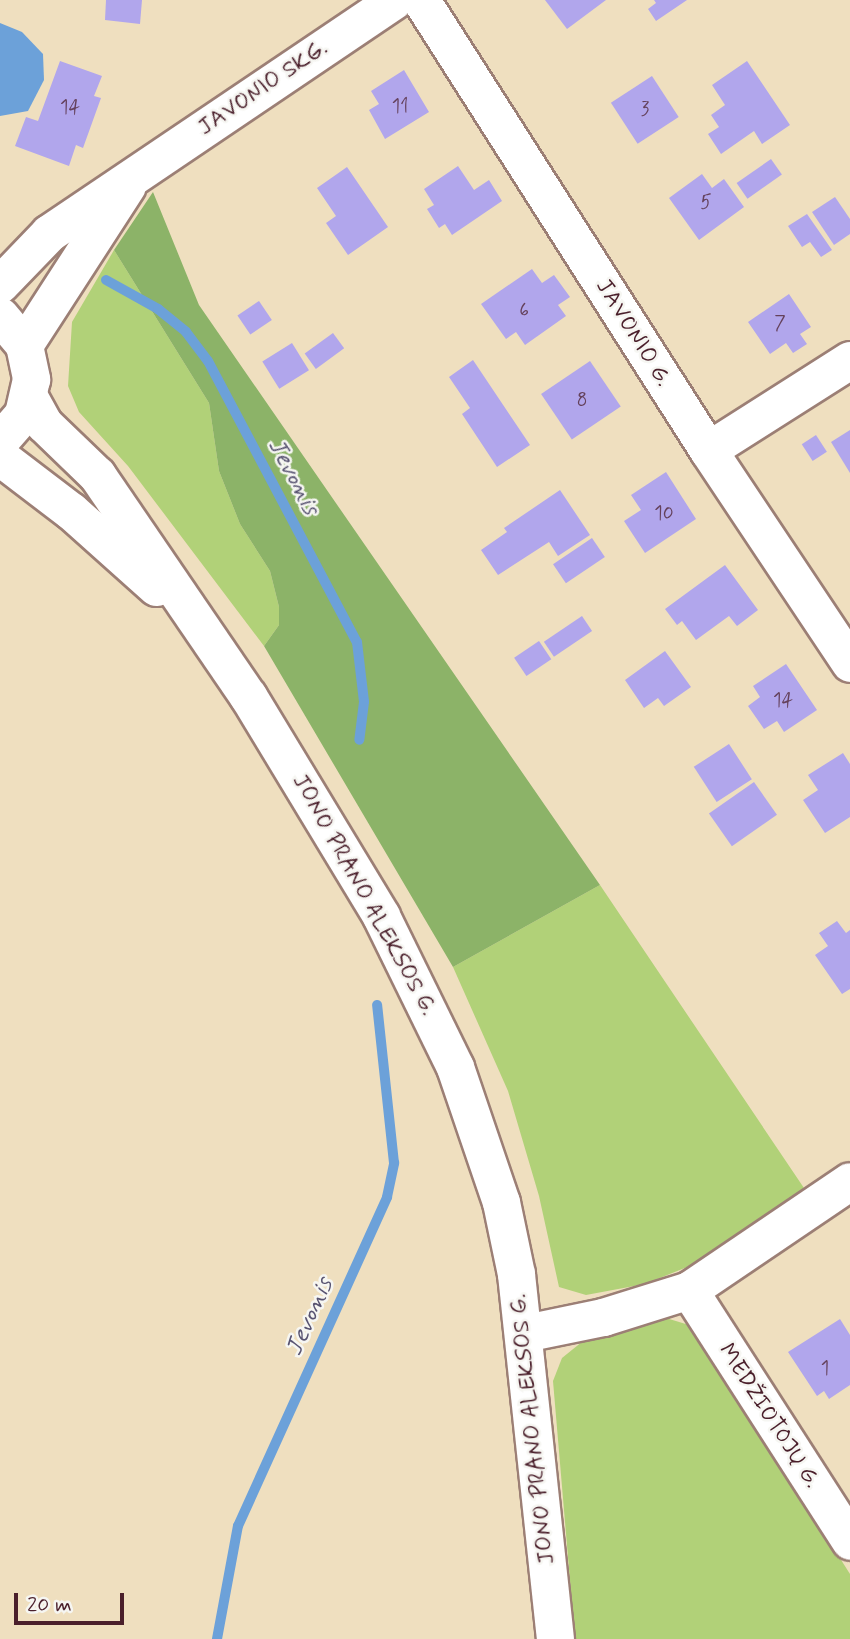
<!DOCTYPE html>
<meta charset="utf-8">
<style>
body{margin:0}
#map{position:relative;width:850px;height:1639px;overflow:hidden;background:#efdfbf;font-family:Mynerve,sans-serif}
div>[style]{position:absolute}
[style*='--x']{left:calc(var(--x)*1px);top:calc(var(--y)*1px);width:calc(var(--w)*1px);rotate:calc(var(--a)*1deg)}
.green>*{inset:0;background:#b1d178}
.forest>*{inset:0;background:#8cb368}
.water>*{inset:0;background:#6ca1d9}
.stream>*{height:10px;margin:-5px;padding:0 5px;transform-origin:5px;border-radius:5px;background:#6ca1d9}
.building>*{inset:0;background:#b1a6ec;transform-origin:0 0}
.roads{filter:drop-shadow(2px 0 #9c7f75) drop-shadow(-2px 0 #9c7f75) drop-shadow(0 2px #9c7f75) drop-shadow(0 -2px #9c7f75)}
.minor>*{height:37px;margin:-18.5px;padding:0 18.5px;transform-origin:18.5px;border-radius:18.5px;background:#fff}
span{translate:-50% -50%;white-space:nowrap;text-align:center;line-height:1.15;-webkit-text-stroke:5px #f6f6f2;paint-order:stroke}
.number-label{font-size:19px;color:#64415b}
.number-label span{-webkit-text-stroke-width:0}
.street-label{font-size:23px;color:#4a1f2b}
.water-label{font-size:24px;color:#585371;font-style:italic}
.scale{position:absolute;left:14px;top:1593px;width:110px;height:32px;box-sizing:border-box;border:4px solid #4a1f2b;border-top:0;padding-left:9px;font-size:21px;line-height:24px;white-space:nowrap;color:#4a1f2b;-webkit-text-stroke:5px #f6f6f2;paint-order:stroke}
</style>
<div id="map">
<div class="green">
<div style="clip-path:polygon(114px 250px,209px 403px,219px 471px,240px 524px,270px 571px,279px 607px,279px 625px,264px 646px,128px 466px,79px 412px,68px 386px,72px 322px)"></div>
<div style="clip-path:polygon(600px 885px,806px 1191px,702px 1261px,645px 1284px,586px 1295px,559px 1287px,539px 1196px,508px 1091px,453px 967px)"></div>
<div style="clip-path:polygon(666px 1318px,689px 1325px,702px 1341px,850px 1574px,850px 1639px,575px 1639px,553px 1381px,562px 1358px,588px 1337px)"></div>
</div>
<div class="forest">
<div style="clip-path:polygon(153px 192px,199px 305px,600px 885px,453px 967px,264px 646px,279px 625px,279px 607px,270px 571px,240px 524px,219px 471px,209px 403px,114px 250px)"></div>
</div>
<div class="water">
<div style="clip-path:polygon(0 23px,22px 32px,43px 54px,44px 80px,28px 111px,0 116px)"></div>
</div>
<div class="stream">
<div style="--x:106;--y:280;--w:60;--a:29.1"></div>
<div style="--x:158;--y:309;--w:36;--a:39"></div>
<div style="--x:186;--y:332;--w:36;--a:53"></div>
<div style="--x:208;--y:361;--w:318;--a:62.1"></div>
<div style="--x:357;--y:642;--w:60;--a:83.3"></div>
<div style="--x:364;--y:702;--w:38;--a:97"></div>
<div style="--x:217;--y:1639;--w:115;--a:-79.5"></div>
<div style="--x:238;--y:1526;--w:361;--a:-65.6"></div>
<div style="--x:387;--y:1197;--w:35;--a:-78"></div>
<div style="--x:394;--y:1163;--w:159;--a:-96.1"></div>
</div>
<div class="building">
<div style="clip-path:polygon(106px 0,142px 0,140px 24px,105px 20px)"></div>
<div style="clip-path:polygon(545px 0,606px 0,567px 29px)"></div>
<div style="clip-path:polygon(654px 0,687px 0,656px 21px,648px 9px,656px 3px)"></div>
<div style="clip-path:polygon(60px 61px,102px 76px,94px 96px,101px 98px,83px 148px,76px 145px,69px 166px,15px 146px,26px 117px,38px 121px)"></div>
<div style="clip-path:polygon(747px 61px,790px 125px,762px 144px,754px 131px,721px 154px,708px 134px,719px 127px,711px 115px,725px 105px,712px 85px)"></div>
<div style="clip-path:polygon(404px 70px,429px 112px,385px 139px,369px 110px,379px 104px,371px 91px)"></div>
<div style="left:652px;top:76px;width:49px;height:49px;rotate:57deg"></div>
<div style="left:771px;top:159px;width:19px;height:42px;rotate:55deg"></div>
<div style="clip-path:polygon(458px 166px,474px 190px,489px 180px,502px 201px,452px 235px,445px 224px,439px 228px,427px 209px,434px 205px,424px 189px)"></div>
<div style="clip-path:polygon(347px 167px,388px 227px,348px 255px,326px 223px,336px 216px,317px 188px)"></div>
<div style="clip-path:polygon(702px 174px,712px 188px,724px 179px,744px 207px,699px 240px,669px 198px)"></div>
<div style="clip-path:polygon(835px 197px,850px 219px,850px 234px,834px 245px,812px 212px)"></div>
<div style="clip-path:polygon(807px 214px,832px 250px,821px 257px,810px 242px,802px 247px,788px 226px)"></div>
<div style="clip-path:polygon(532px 269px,542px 283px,554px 275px,570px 297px,558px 305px,566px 316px,525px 345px,516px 332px,506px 339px,481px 304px)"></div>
<div style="clip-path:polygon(789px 294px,811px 327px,800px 334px,807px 344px,793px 353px,786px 343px,770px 354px,748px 322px)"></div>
<div style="left:259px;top:301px;width:23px;height:26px;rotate:56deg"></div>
<div style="left:333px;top:333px;width:19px;height:35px;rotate:54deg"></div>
<div style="left:292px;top:343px;width:32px;height:35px;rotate:58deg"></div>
<div style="clip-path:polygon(473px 360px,530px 445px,497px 467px,462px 414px,470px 408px,449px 377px)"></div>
<div style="left:590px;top:361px;width:55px;height:59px;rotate:56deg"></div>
<div style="clip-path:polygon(850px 430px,850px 473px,831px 442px)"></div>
<div style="left:816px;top:435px;width:20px;height:17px;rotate:57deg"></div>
<div style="clip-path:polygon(666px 472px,696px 519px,645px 553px,624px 521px,641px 510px,631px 495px)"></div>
<div style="clip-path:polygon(560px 490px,590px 535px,558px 556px,549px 542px,498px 575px,481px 550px,507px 532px,504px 528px)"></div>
<div style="left:592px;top:538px;width:23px;height:47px;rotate:56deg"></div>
<div style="clip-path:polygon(725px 565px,758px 610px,737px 626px,729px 616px,696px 640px,682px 621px,677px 625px,665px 609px)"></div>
<div style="left:582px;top:616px;width:18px;height:46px;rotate:56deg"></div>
<div style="left:539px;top:641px;width:22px;height:30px;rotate:56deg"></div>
<div style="clip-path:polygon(665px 651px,691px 687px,664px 706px,658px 698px,644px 708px,625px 680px)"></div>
<div style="clip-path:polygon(786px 664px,817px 710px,784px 732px,777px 721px,764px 729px,748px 706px,760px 697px,753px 686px)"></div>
<div style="left:729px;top:744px;width:42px;height:42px;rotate:57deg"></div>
<div style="clip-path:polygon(843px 753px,850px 764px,850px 817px,825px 833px,803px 800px,818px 790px,808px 775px)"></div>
<div style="left:754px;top:782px;width:40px;height:55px;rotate:55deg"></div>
<div style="clip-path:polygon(837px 921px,846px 933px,850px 930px,850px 989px,842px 994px,815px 955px,828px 946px,819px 933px)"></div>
<div style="clip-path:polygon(840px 1319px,850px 1335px,850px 1385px,829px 1399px,824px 1391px,817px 1396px,788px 1352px)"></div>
</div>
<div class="roads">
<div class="minor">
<div style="--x:421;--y:0;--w:534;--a:57.47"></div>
<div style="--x:708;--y:450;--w:256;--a:56.3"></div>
<div style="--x:0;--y:284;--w:71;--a:-46.1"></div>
<div style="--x:49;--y:233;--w:416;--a:-34"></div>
<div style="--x:0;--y:316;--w:38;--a:50"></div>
<div style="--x:24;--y:345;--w:35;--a:78"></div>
<div style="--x:31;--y:379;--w:36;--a:103"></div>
<div style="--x:23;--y:414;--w:35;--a:131"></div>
<div style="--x:24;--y:345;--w:189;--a:-57.1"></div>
<div style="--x:29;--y:397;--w:31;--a:61"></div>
<div style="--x:44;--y:424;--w:74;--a:43.9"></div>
<div style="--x:97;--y:475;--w:268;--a:55.7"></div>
<div style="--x:248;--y:696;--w:257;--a:58.8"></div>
<div style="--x:381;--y:916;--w:168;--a:63.9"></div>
<div style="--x:455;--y:1067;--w:143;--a:71.2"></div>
<div style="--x:501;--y:1202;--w:74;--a:78.2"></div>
<div style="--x:516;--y:1274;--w:367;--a:83.9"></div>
<div style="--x:708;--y:450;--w:168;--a:-32.4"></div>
<div style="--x:0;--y:457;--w:89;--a:37.3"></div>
<div style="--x:71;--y:511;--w:114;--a:41.8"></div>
<div style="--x:689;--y:1290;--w:298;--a:57.3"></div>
<div style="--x:525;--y:1333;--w:80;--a:-11.6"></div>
<div style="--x:603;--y:1317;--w:90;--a:-17.4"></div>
<div style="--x:689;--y:1290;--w:194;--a:-34.1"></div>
</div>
</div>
<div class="number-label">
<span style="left:400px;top:107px">11</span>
<span style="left:70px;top:108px">14</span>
<span style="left:645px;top:110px">3</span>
<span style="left:706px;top:203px">5</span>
<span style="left:524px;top:311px">6</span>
<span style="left:780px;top:324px">7</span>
<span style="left:582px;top:401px">8</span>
<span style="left:664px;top:514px">10</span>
<span style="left:783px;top:701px">14</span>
<span style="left:825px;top:1369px">1</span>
</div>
<div class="street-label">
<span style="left:263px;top:88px;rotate:-34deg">JAVONIO SKG.</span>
<span style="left:633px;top:333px;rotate:58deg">JAVONIO G.</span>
<span style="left:364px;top:895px;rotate:61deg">JONO PRANO ALEKSOS G.</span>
<span style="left:769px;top:1416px;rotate:57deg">MEDŽIOTOJŲ G.</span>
<span style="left:533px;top:1429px;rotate:-96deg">JONO PRANO ALEKSOS G.</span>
</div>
<div class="water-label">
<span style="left:293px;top:477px;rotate:62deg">Jevonis</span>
<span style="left:310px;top:1317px;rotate:-66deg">Jevonis</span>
</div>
<div class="scale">20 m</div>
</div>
